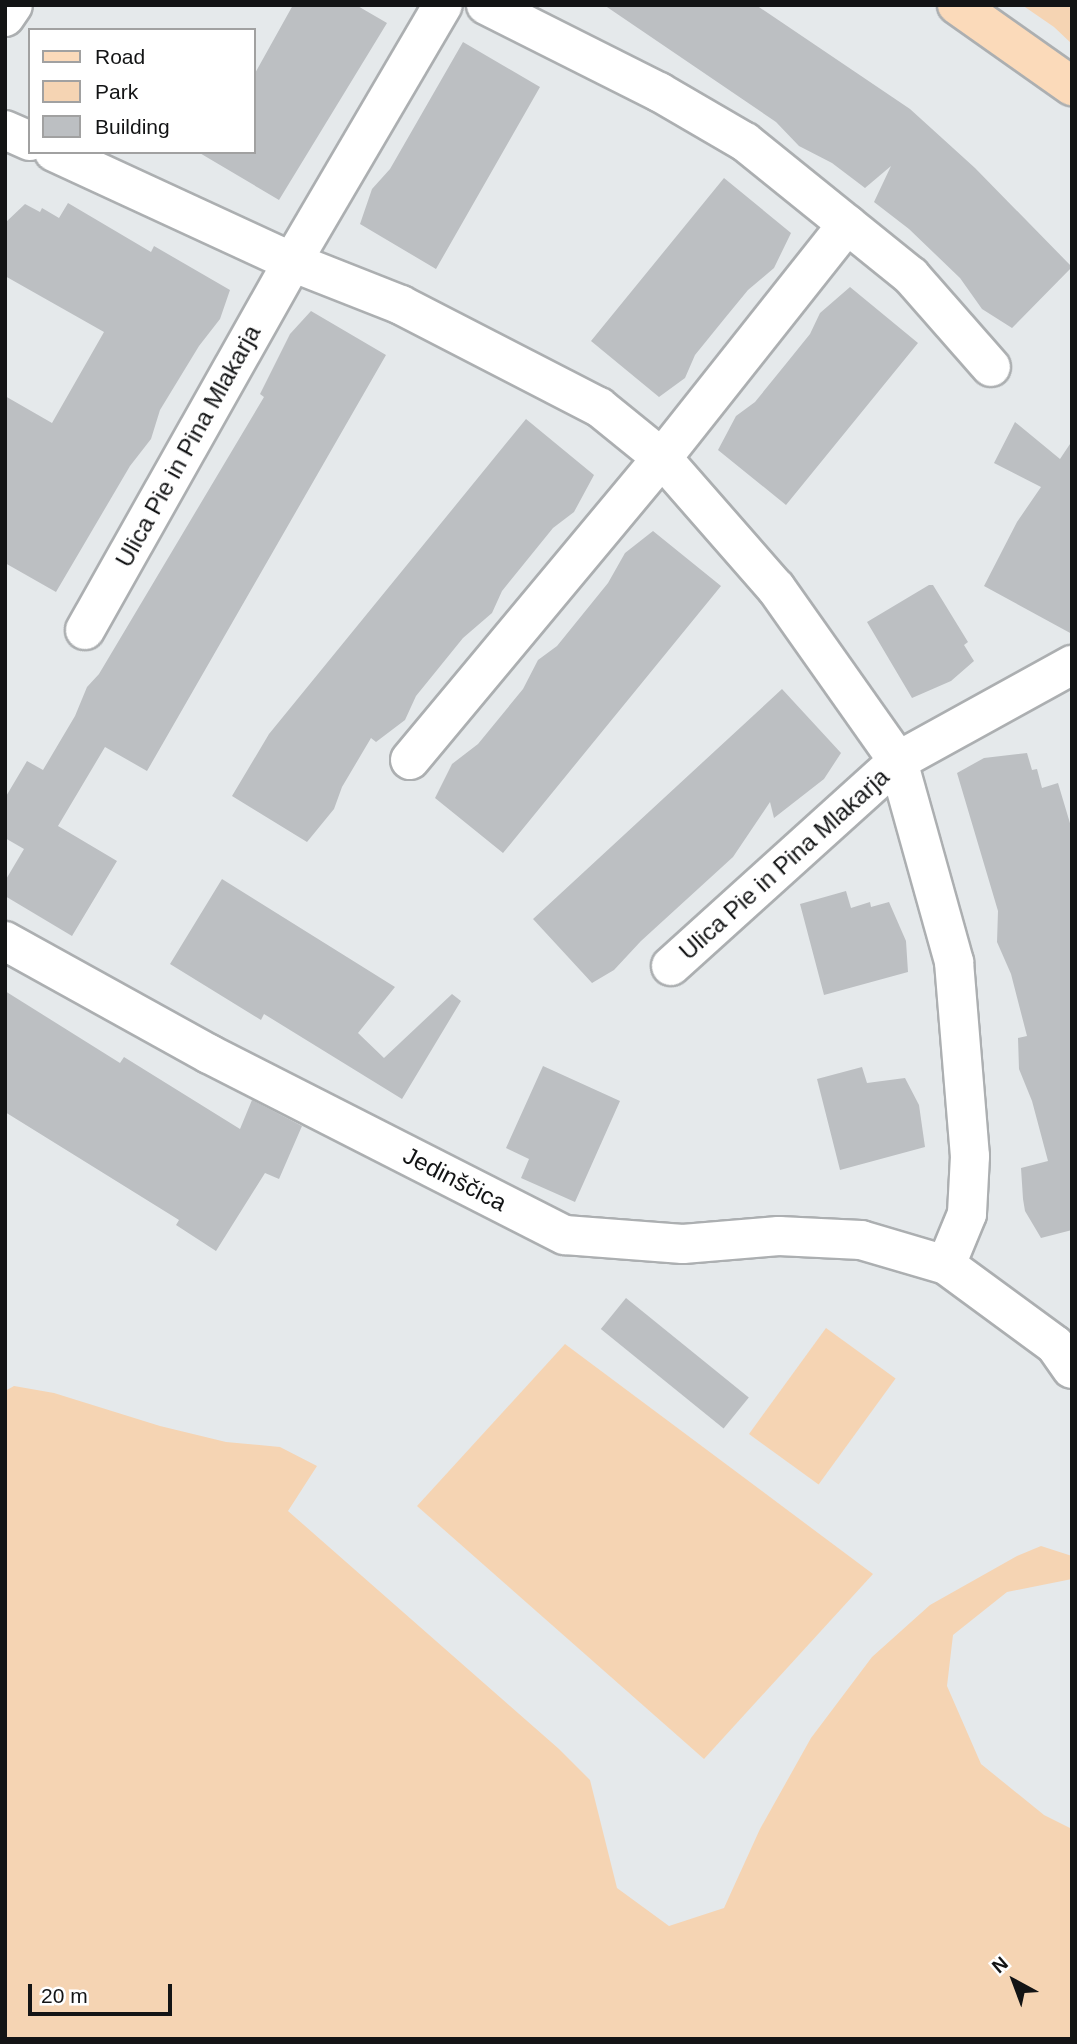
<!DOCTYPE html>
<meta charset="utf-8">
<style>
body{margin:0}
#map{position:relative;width:1077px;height:2044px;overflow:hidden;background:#e5e9eb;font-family:Helvetica,sans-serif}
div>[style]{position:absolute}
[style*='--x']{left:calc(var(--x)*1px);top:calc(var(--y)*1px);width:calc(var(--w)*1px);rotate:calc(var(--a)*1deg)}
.green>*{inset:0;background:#f5d4b3;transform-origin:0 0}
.building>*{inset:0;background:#bcbfc2;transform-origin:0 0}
.roads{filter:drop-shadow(2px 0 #acafb1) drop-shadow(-2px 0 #acafb1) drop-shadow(0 2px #acafb1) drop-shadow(0 -2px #acafb1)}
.street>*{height:38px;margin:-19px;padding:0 19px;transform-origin:19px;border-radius:19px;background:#fff}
.primary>*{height:38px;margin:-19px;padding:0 19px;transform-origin:19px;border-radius:19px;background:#fbdaba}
span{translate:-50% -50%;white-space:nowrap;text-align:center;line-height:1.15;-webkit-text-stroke:6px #fff;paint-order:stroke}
.street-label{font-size:24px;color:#131415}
.frame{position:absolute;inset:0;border:7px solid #131415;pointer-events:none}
.legend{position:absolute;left:28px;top:28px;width:228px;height:126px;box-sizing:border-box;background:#fff;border:2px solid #a1a1a1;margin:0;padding:9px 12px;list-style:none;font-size:21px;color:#131415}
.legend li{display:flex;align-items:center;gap:14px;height:35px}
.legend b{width:35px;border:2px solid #a1a1a1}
.north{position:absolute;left:979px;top:1946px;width:70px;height:70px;-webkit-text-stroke:5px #fff;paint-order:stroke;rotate:319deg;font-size:19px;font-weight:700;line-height:28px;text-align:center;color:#131415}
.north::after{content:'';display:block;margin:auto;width:24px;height:32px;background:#131415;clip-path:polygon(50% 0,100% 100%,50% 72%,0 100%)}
.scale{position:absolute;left:28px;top:1984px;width:144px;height:32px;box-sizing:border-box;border:4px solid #131415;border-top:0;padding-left:9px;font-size:21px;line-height:24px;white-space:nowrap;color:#131415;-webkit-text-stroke:5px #fff;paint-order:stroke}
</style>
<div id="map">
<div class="green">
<div style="clip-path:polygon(1022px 5px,1072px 5px,1072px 44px,1054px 27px)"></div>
<div style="left:826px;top:1328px;width:86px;height:131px;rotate:36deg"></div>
<div style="clip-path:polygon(565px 1344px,873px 1574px,704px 1759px,417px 1506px)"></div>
<div style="clip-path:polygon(14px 1386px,54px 1393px,160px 1426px,226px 1442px,280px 1447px,317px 1466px,288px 1511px,559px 1749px,590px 1780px,617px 1888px,669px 1926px,724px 1908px,760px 1829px,811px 1738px,872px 1657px,930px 1605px,1017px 1556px,1041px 1546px,1072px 1556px,1072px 1579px,1007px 1592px,953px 1635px,947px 1686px,981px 1764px,1044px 1815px,1072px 1829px,1072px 2039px,5px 2039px,5px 1391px)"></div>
</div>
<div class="building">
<div style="clip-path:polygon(293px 5px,356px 5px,387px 23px,279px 200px,198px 152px,254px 152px,254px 75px)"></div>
<div style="clip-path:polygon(604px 5px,756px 5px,910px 109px,975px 168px,1072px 267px,1012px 328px,982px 309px,960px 278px,909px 229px,874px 202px,891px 166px,865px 188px,832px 163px,799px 146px,776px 122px)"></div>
<div style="clip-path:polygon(463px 42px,540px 87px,436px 269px,360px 224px,372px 189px,390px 169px)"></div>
<div style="clip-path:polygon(724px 178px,791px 233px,774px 268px,748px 290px,725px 318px,695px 355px,685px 378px,659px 397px,591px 341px)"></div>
<div style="clip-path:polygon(68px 203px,151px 252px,154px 246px,230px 290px,220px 319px,199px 346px,160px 410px,151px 439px,130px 466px,56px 592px,5px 563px,5px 396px,52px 423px,104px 332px,5px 276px,5px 223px,25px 204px,40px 212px,42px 208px,59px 218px)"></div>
<div style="clip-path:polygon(850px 287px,918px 343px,786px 505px,718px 450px,736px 416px,755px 402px,785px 365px,810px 334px,820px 313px)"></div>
<div style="clip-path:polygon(311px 311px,386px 355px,147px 771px,105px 747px,58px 826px,117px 861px,72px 936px,5px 896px,5px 881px,24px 849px,5px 838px,5px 798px,27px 761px,43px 770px,75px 716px,87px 687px,99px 674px,264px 397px,260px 394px,290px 334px)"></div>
<div style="clip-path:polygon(526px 419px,594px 475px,574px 512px,553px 528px,502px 591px,492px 613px,463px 638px,416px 696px,405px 720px,376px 742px,371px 738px,342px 787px,334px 809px,307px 842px,232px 796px,269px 734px)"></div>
<div style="clip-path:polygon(1015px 422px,1060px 459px,1072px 441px,1072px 634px,984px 586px,1017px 522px,1041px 487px,994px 463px)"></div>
<div style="clip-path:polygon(653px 531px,721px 586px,503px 853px,435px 798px,452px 764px,478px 744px,523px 689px,538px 660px,557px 646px,608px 583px,625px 553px)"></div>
<div style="clip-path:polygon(929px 585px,933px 585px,968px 642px,964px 645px,974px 661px,951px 681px,912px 698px,867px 622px)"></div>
<div style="clip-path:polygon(782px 689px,841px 753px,824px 779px,774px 818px,770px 802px,733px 857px,641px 941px,614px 970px,592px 983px,533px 919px)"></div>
<div style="clip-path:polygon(1027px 753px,1032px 770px,1037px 769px,1042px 788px,1058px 783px,1072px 830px,1072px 1230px,1041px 1238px,1025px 1211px,1023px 1199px,1021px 1168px,1048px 1161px,1032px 1101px,1019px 1069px,1018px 1038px,1027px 1036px,1011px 974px,997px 942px,998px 911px,957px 773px,984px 758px)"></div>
<div style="clip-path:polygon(222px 879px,395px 987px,358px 1033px,384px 1058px,452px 994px,461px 1001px,402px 1099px,264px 1014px,261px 1020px,170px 964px)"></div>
<div style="clip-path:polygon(846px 891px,851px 908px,870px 902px,871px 907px,889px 902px,906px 941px,908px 972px,824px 995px,800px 904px)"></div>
<div style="clip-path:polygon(5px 991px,120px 1063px,124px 1057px,240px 1129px,252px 1100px,302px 1126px,279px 1179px,265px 1173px,216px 1251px,176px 1225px,179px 1220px,5px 1112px)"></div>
<div style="clip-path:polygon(543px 1066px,620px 1101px,575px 1202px,521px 1178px,529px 1159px,506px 1148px)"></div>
<div style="clip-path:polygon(862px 1067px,867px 1083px,905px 1078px,919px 1105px,925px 1147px,840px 1170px,817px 1079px)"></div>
<div style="left:626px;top:1298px;width:158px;height:40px;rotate:39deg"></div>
</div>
<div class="roads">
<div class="street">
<div style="--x:486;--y:5;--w:194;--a:26.7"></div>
<div style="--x:659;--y:92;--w:99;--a:30.2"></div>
<div style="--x:745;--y:142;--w:213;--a:38.9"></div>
<div style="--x:911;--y:276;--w:121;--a:48.7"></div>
<div style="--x:5;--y:17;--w:14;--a:-56"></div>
<div style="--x:5;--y:130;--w:27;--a:24"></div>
<div style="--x:54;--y:152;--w:262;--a:24.8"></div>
<div style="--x:292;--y:262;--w:117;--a:21.5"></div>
<div style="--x:401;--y:305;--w:223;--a:27.3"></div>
<div style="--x:599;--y:407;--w:81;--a:39"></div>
<div style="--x:662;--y:458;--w:173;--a:48.8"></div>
<div style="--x:776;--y:588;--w:212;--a:54.8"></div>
<div style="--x:898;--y:761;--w:209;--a:74.4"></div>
<div style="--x:954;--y:962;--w:195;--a:85.3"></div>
<div style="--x:970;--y:1156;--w:58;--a:93"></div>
<div style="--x:967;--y:1214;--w:55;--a:112.4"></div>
<div style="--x:85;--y:630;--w:422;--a:-60.6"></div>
<div style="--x:292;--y:262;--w:298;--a:-59.6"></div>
<div style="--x:410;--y:760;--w:393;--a:-50.2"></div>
<div style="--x:662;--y:458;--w:298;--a:-51.6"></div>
<div style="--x:5;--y:941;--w:233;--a:29"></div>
<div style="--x:209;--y:1054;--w:399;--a:27"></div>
<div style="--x:565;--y:1235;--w:118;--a:4.4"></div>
<div style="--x:683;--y:1244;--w:96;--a:-4.8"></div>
<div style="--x:779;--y:1236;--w:82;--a:2.8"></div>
<div style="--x:861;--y:1240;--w:89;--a:16.4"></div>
<div style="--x:946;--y:1265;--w:135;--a:36.3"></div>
<div style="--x:1055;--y:1345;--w:29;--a:55"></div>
<div style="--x:671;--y:966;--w:306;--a:-42.1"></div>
<div style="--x:898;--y:761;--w:199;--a:-28.9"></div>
</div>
<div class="primary">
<div style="--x:957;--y:5;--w:141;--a:35.2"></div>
</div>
</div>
<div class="street-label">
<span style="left:188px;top:446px;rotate:-61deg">Ulica Pie in Pina Mlakarja</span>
<span style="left:784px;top:864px;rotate:-42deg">Ulica Pie in Pina Mlakarja</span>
<span style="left:455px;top:1179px;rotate:27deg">Jedinščica</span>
</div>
<div class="frame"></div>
<ul class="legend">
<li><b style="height:9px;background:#fbdaba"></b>Road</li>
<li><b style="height:19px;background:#f5d4b3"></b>Park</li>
<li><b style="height:19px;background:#bcbfc2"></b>Building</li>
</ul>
<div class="north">N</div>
<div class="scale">20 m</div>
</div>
